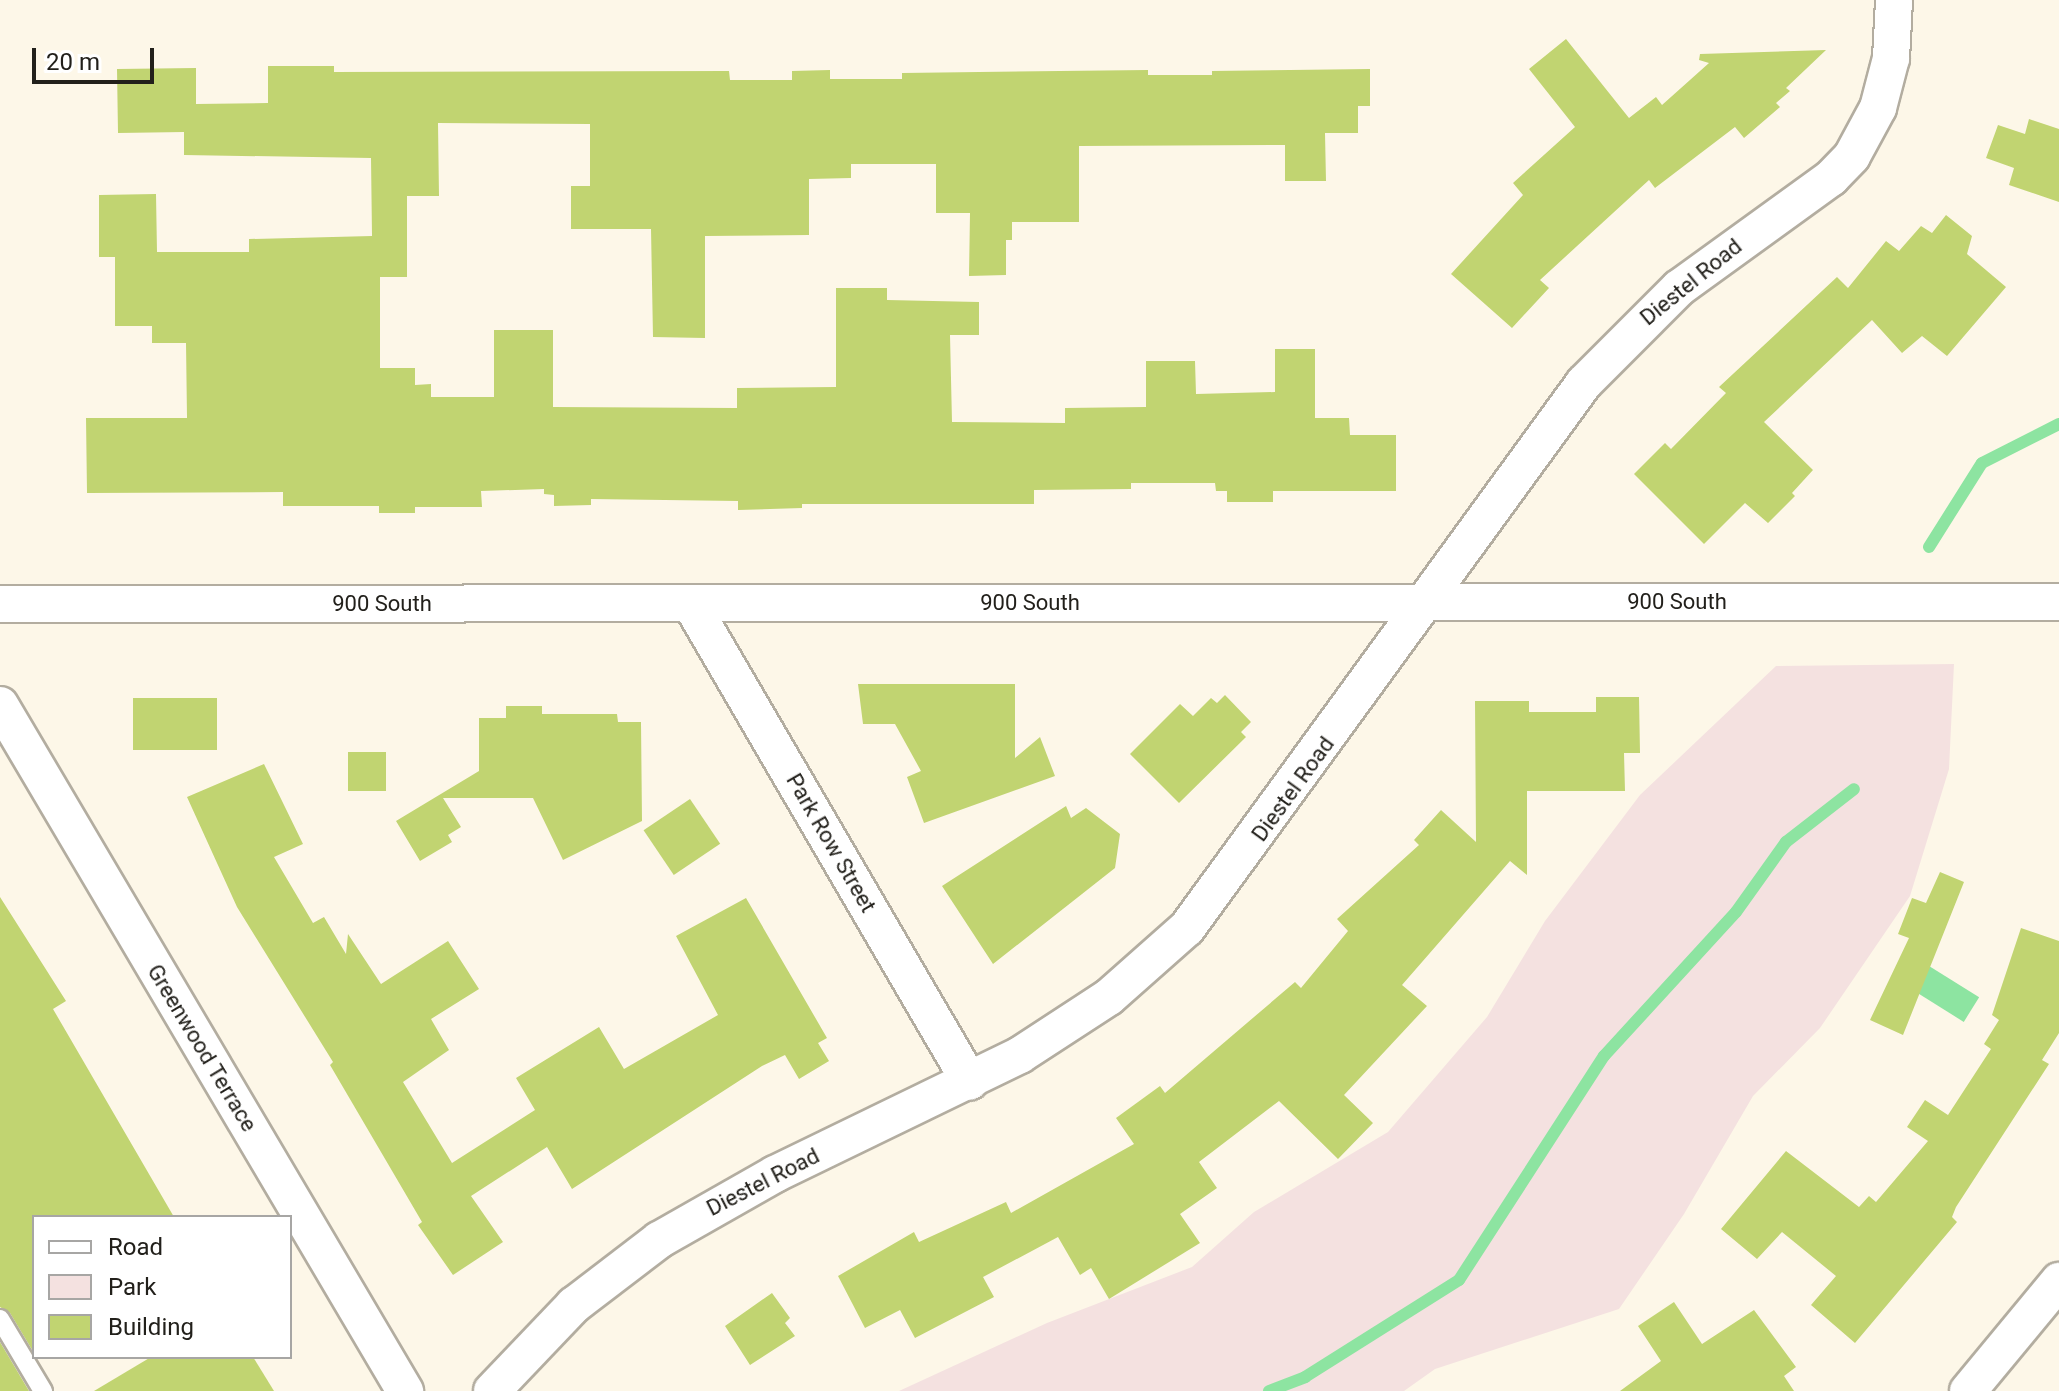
<!DOCTYPE html>
<style>
body{margin:0}
#map{position:relative;width:2059px;height:1391px;overflow:hidden;background:#fdf7e8;font-family:Roboto,sans-serif}
div>[style]{position:absolute}
[style*='--x']{left:calc(var(--x)*1px);top:calc(var(--y)*1px);width:calc(var(--w)*1px);rotate:calc(var(--a)*1deg)}
.green>*{inset:0;background:#f4e1e0}
.water>*{inset:0;background:#8de4a1;transform-origin:0 0}
.stream>*{height:12px;margin:-6px;padding:0 6px;transform-origin:6px;border-radius:6px;background:#8de4a1}
.building>*{inset:0;background:#c1d471;transform-origin:0 0}
.roads{filter:drop-shadow(2px 0 #b3ada0) drop-shadow(-2px 0 #b3ada0) drop-shadow(0 2px #b3ada0) drop-shadow(0 -2px #b3ada0)}
.service>*{height:18px;margin:-9px;padding:0 9px;transform-origin:9px;border-radius:9px;background:#fff}
.minor>*{height:36px;margin:-18px;padding:0 18px;transform-origin:18px;border-radius:18px;background:#fff}
span{translate:-50% -50%;white-space:nowrap;text-align:center;line-height:1.15;-webkit-text-stroke:6px #fff;paint-order:stroke}
.street-label{font-size:22px;color:#22201b}
.legend{position:absolute;left:32px;top:1215px;width:260px;height:144px;box-sizing:border-box;background:#fff;border:2px solid #a7a6a4;margin:0;padding:10px 14px;list-style:none;font-size:24px;color:#22201b}
.legend li{display:flex;align-items:center;gap:16px;height:40px}
.legend b{width:40px;border:2px solid #a7a6a4}
.scale{position:absolute;left:32px;top:48px;width:122px;height:36px;box-sizing:border-box;border:4px solid #22201b;border-top:0;padding-left:10px;font-size:24px;line-height:28px;white-space:nowrap;color:#22201b;-webkit-text-stroke:6px #fff;paint-order:stroke}
</style>
<div id="map">
<div class="green">
<div style="clip-path:polygon(1954px 664px,1949px 769px,1910px 896px,1820px 1028px,1753px 1096px,1684px 1214px,1619px 1309px,1435px 1369px,1404px 1391px,899px 1391px,1047px 1323px,1192px 1267px,1254px 1212px,1388px 1132px,1487px 1017px,1545px 921px,1640px 795px,1776px 666px)"></div>
</div>
<div class="water">
<div style="left:1913px;top:956px;width:78px;height:29px;rotate:32deg"></div>
</div>
<div class="stream">
<div style="--x:1929;--y:547;--w:99;--a:-57.8"></div>
<div style="--x:1982;--y:463;--w:86;--a:-26.9"></div>
<div style="--x:1269;--y:1391;--w:39;--a:-21"></div>
<div style="--x:1305;--y:1377;--w:182;--a:-32.2"></div>
<div style="--x:1459;--y:1280;--w:267;--a:-57.1"></div>
<div style="--x:1604;--y:1056;--w:195;--a:-47.5"></div>
<div style="--x:1736;--y:912;--w:86;--a:-54.5"></div>
<div style="--x:1786;--y:842;--w:86;--a:-37.9"></div>
</div>
<div class="building">
<div style="clip-path:polygon(1566px 39px,1629px 118px,1656px 97px,1662px 105px,1709px 63px,1699px 60px,1700px 54px,1826px 50px,1786px 88px,1790px 91px,1776px 103px,1780px 107px,1744px 138px,1735px 127px,1655px 188px,1649px 180px,1540px 280px,1549px 288px,1512px 328px,1451px 274px,1523px 195px,1513px 183px,1575px 127px,1529px 69px)"></div>
<div style="clip-path:polygon(268px 66px,334px 66px,334px 72px,729px 71px,730px 80px,792px 80px,792px 71px,830px 70px,830px 79px,902px 79px,902px 73px,1148px 70px,1148px 75px,1212px 75px,1212px 71px,1370px 69px,1370px 106px,1358px 106px,1358px 133px,1325px 133px,1326px 181px,1285px 181px,1285px 145px,1079px 146px,1079px 222px,1012px 222px,1012px 240px,1006px 240px,1006px 275px,969px 276px,970px 213px,936px 213px,936px 164px,851px 164px,851px 178px,809px 179px,809px 235px,705px 236px,705px 338px,653px 337px,651px 229px,571px 229px,571px 186px,590px 186px,590px 124px,438px 123px,439px 196px,407px 196px,407px 277px,380px 277px,380px 368px,415px 368px,415px 385px,431px 384px,431px 397px,494px 397px,494px 330px,553px 330px,553px 407px,737px 408px,737px 388px,836px 387px,836px 288px,887px 288px,887px 300px,979px 302px,979px 335px,950px 335px,952px 422px,1065px 423px,1065px 408px,1146px 407px,1146px 361px,1195px 361px,1196px 394px,1275px 392px,1275px 349px,1315px 349px,1315px 418px,1349px 418px,1350px 435px,1396px 435px,1396px 491px,1273px 491px,1273px 502px,1227px 502px,1227px 491px,1216px 491px,1215px 483px,1131px 483px,1131px 489px,1034px 490px,1034px 504px,802px 504px,802px 508px,738px 510px,738px 501px,591px 499px,591px 505px,554px 506px,554px 495px,544px 494px,544px 489px,481px 491px,482px 507px,415px 507px,415px 513px,379px 513px,379px 506px,283px 506px,283px 492px,87px 493px,86px 418px,187px 418px,186px 343px,152px 343px,152px 326px,115px 326px,115px 257px,99px 257px,99px 195px,156px 194px,157px 252px,249px 252px,249px 239px,372px 236px,371px 158px,184px 155px,184px 132px,118px 133px,117px 69px,196px 68px,196px 104px,268px 103px)"></div>
<div style="clip-path:polygon(2029px 119px,2059px 129px,2059px 202px,2009px 185px,2014px 168px,1986px 158px,1998px 125px,2025px 134px)"></div>
<div style="clip-path:polygon(1946px 215px,1972px 236px,1967px 254px,2006px 287px,1947px 356px,1922px 336px,1902px 353px,1872px 320px,1764px 422px,1813px 470px,1792px 493px,1795px 496px,1768px 523px,1745px 503px,1704px 544px,1634px 474px,1665px 443px,1671px 449px,1726px 393px,1719px 387px,1837px 277px,1848px 288px,1886px 241px,1899px 251px,1921px 226px,1932px 233px)"></div>
<div style="clip-path:polygon(858px 684px,1015px 684px,1015px 758px,1040px 737px,1055px 776px,924px 823px,907px 777px,921px 771px,895px 724px,863px 724px)"></div>
<div style="clip-path:polygon(1225px 695px,1251px 722px,1241px 732px,1246px 737px,1179px 803px,1130px 754px,1180px 704px,1193px 716px,1211px 698px,1217px 703px)"></div>
<div style="clip-path:polygon(1596px 697px,1639px 697px,1640px 753px,1624px 753px,1625px 791px,1527px 791px,1527px 875px,1510px 861px,1402px 985px,1427px 1006px,1344px 1095px,1373px 1123px,1338px 1159px,1279px 1101px,1199px 1162px,1217px 1188px,1180px 1214px,1200px 1243px,1109px 1299px,1091px 1268px,1080px 1275px,1058px 1237px,983px 1277px,994px 1297px,915px 1338px,900px 1310px,865px 1328px,838px 1276px,914px 1232px,919px 1242px,1006px 1202px,1011px 1213px,1134px 1144px,1116px 1118px,1160px 1086px,1165px 1093px,1295px 982px,1301px 988px,1348px 931px,1337px 919px,1419px 845px,1414px 840px,1441px 810px,1476px 842px,1475px 701px,1529px 701px,1529px 712px,1596px 712px)"></div>
<div style="left:133px;top:698px;width:84px;height:52px"></div>
<div style="clip-path:polygon(506px 706px,542px 706px,542px 714px,617px 714px,618px 722px,641px 722px,642px 821px,563px 860px,533px 798px,443px 798px,461px 827px,448px 835px,452px 842px,420px 861px,396px 821px,479px 771px,479px 718px,506px 718px)"></div>
<div style="left:348px;top:752px;width:38px;height:39px"></div>
<div style="clip-path:polygon(264px 764px,303px 844px,274px 857px,313px 923px,324px 917px,346px 954px,348px 934px,381px 984px,448px 941px,479px 989px,431px 1019px,449px 1050px,403px 1082px,452px 1163px,535px 1110px,516px 1078px,599px 1027px,624px 1069px,718px 1015px,676px 936px,746px 898px,827px 1038px,818px 1043px,829px 1061px,799px 1079px,785px 1055px,762px 1066px,572px 1189px,547px 1147px,471px 1196px,503px 1242px,453px 1275px,418px 1225px,422px 1222px,330px 1065px,333px 1062px,237px 907px,187px 797px)"></div>
<div style="left:690px;top:799px;width:54px;height:56px;rotate:56deg"></div>
<div style="clip-path:polygon(1066px 806px,1071px 818px,1086px 808px,1120px 834px,1115px 868px,993px 964px,942px 886px)"></div>
<div style="clip-path:polygon(1940px 872px,1964px 882px,1903px 1035px,1870px 1020px,1909px 938px,1898px 934px,1912px 898px,1926px 903px)"></div>
<div style="clip-path:polygon(0 897px,66px 1001px,53px 1009px,174px 1217px,34px 1217px,34px 1353px,10px 1313px,0 1307px)"></div>
<div style="clip-path:polygon(2021px 928px,2059px 941px,2059px 1033px,2042px 1060px,2049px 1064px,1956px 1207px,1952px 1217px,1957px 1222px,1855px 1343px,1811px 1305px,1836px 1276px,1782px 1232px,1757px 1259px,1721px 1229px,1786px 1151px,1859px 1207px,1869px 1196px,1876px 1202px,1928px 1141px,1907px 1127px,1925px 1100px,1948px 1115px,1991px 1049px,1984px 1044px,1999px 1020px,1992px 1015px)"></div>
<div style="clip-path:polygon(772px 1293px,790px 1318px,785px 1323px,795px 1336px,750px 1365px,725px 1326px)"></div>
<div style="clip-path:polygon(1674px 1302px,1702px 1344px,1754px 1310px,1796px 1367px,1784px 1376px,1794px 1391px,1620px 1391px,1661px 1361px,1638px 1326px)"></div>
<div style="clip-path:polygon(0 1342px,29px 1391px,0 1391px)"></div>
<div style="clip-path:polygon(151px 1357px,253px 1357px,274px 1391px,94px 1391px)"></div>
</div>
<div class="roads">
<div class="service">
<div style="--x:0;--y:1319;--w:84;--a:59.2"></div>
</div>
<div class="minor">
<div style="--x:0;--y:604;--w:2059;--a:-0.06"></div>
<div style="--x:691;--y:604;--w:553;--a:59.73"></div>
<div style="--x:0;--y:705;--w:797;--a:59.44"></div>
<div style="--x:492;--y:1391;--w:119;--a:-46.4"></div>
<div style="--x:574;--y:1305;--w:107;--a:-37.4"></div>
<div style="--x:659;--y:1240;--w:133;--a:-29.6"></div>
<div style="--x:775;--y:1174;--w:272;--a:-25.9"></div>
<div style="--x:1020;--y:1055;--w:106;--a:-33.1"></div>
<div style="--x:1109;--y:997;--w:104;--a:-41.5"></div>
<div style="--x:1187;--y:928;--w:674;--a:-53.93"></div>
<div style="--x:1584;--y:383;--w:134;--a:-45"></div>
<div style="--x:1679;--y:288;--w:188;--a:-35.9"></div>
<div style="--x:1831;--y:178;--w:30;--a:-46"></div>
<div style="--x:1852;--y:156;--w:55;--a:-61.6"></div>
<div style="--x:1878;--y:108;--w:52;--a:-75.4"></div>
<div style="--x:1891;--y:58;--w:58;--a:-87"></div>
<div style="--x:1968;--y:1391;--w:143;--a:-50.4"></div>
</div>
</div>
<div class="street-label">
<span style="left:1691px;top:282px;rotate:-39deg">Diestel Road</span>
<span style="left:1677px;top:602px">900 South</span>
<span style="left:1030px;top:603px">900 South</span>
<span style="left:382px;top:604px">900 South</span>
<span style="left:1293px;top:789px;rotate:-54deg">Diestel Road</span>
<span style="left:831px;top:843px;rotate:60deg">Park Row Street</span>
<span style="left:202px;top:1048px;rotate:59deg">Greenwood Terrace</span>
<span style="left:763px;top:1182px;rotate:-27deg">Diestel Road</span>
</div>
<ul class="legend">
<li><b style="height:10px;background:#fff"></b>Road</li>
<li><b style="height:22px;background:#f4e1e0"></b>Park</li>
<li><b style="height:22px;background:#c1d471"></b>Building</li>
</ul>
<div class="scale">20 m</div>
</div>
